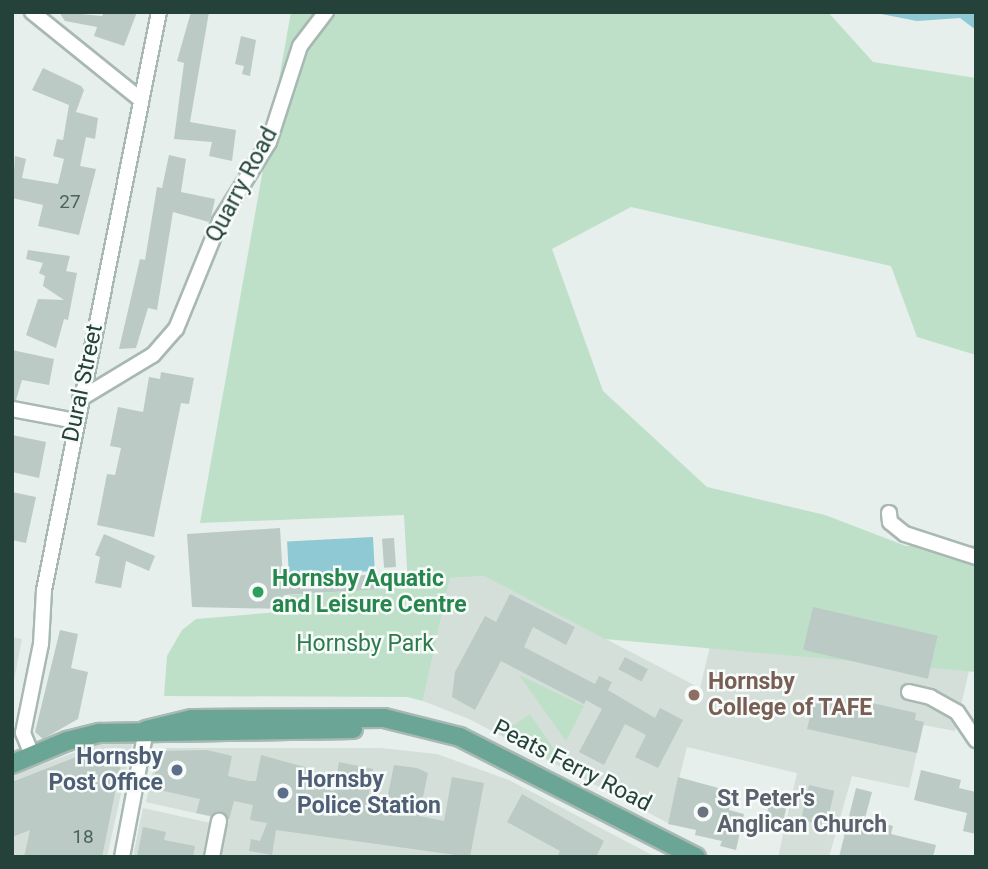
<!DOCTYPE html>
<style>
body{margin:0}
#map{position:relative;width:988px;height:869px;overflow:hidden;background:#e6efeb;font-family:Roboto,sans-serif}
div>[style]{position:absolute}
[style*='--x']{left:calc(var(--x)*1px);top:calc(var(--y)*1px);width:calc(var(--w)*1px);rotate:calc(var(--a)*1deg)}
.built>*{inset:0;background:#d4dfda}
.green>*{inset:0;background:#bfe0c8}
.water>*{inset:0;background:#8ec9d4;transform-origin:0 0}
.building>*{inset:0;background:#bbcac4;transform-origin:0 0}
.roads{filter:drop-shadow(2px 0 #a8b8b2) drop-shadow(-2px 0 #a8b8b2) drop-shadow(0 2px #a8b8b2) drop-shadow(0 -2px #a8b8b2)}
.minor>*{height:14px;margin:-7px;padding:0 7px;transform-origin:7px;border-radius:7px;background:#fff}
.major>*{height:18px;margin:-9px;padding:0 9px;transform-origin:9px;border-radius:9px;background:#6aa596}
.dots>*{width:19px;height:19px;translate:-50% -50%;box-sizing:border-box;border:4px solid #f7fbf9;border-radius:50%}
span{translate:-50% -50%;white-space:nowrap;text-align:center;line-height:1.15;-webkit-text-stroke:5px #f7fbf9;paint-order:stroke}
.number-label{font-size:19px;color:#4a645c}
.number-label span{-webkit-text-stroke-width:0}
.street-label{font-size:23px;color:#24423a}
.leisure-label{font-size:23px;color:#27864d;font-weight:700}
.left{translate:0 -50%;text-align:left}
.park-label{font-size:23px;color:#2d7a4b}
.education-label{font-size:23px;color:#785e54;font-weight:700}
.service-label{font-size:23px;color:#4e5e75;font-weight:700}
.right{translate:-100% -50%;text-align:right}
.worship-label{font-size:23px;color:#5b616d;font-weight:700}
.frame{position:absolute;inset:0;border:14px solid #24423a;pointer-events:none}
</style>
<div id="map">
<div class="built">
<div style="clip-path:polygon(740px 520px,976px 641px,955px 731px,923px 725px,909px 788px,852px 776px,829px 857px,778px 857px,797px 773px,687px 747px,668px 823px,469px 719px,423px 701px,450px 578px,485px 576px,700px 688px)"></div>
<div style="clip-path:polygon(12px 637px,22px 639px,12px 691px)"></div>
<div style="clip-path:polygon(133px 739px,107px 857px,12px 857px,12px 776px,94px 745px)"></div>
<div style="clip-path:polygon(164px 748px,381px 748px,437px 754px,509px 780px,656px 857px,215px 857px,221px 819px,146px 802px,157px 753px)"></div>
<div style="clip-path:polygon(143px 808px,215px 824px,209px 857px,133px 857px)"></div>
</div>
<div class="green">
<div style="clip-path:polygon(291px 12px,828px 12px,873px 62px,976px 78px,976px 355px,917px 337px,891px 266px,631px 207px,552px 249px,603px 391px,707px 487px,825px 515px,906px 546px,976px 545px,976px 672px,605px 639px,484px 576px,450px 578px,423px 701px,407px 697px,164px 696px,167px 656px,182px 630px,196px 619px,290px 611px,290px 595px,408px 587px,404px 515px,200px 523px)"></div>
<div style="clip-path:polygon(519px 675px,584px 706px,566px 741px)"></div>
<div style="clip-path:polygon(530px 714px,558px 755px,555px 763px,500px 734px)"></div>
</div>
<div class="water">
<div style="clip-path:polygon(871px 12px,976px 12px,976px 30px,960px 18px,917px 21px)"></div>
<div style="left:373px;top:537px;width:34px;height:86px;rotate:87deg"></div>
</div>
<div class="building">
<div style="clip-path:polygon(59px 12px,102px 16px,104px 12px,137px 12px,124px 46px,94px 36px,97px 27px,65px 21px)"></div>
<div style="clip-path:polygon(191px 12px,209px 12px,190px 122px,236px 130px,232px 161px,209px 156px,212px 142px,174px 139px,184px 63px,177px 61px)"></div>
<div style="clip-path:polygon(241px 36px,256px 40px,250px 76px,242px 74px,244px 66px,235px 64px)"></div>
<div style="clip-path:polygon(43px 68px,81px 86px,84px 90px,76px 112px,98px 118px,95px 139px,86px 137px,80px 166px,96px 169px,79px 235px,38px 226px,43px 205px,12px 198px,15px 156px,26px 159px,22px 178px,58px 184px,64px 159px,53px 156px,57px 139px,63px 140px,69px 105px,32px 90px)"></div>
<div style="clip-path:polygon(169px 155px,186px 159px,181px 192px,215px 199px,211px 217px,209px 222px,173px 212px,157px 310px,148px 308px,136px 348px,119px 349px,140px 259px,145px 260px,157px 187px,162px 188px)"></div>
<div style="clip-path:polygon(28px 250px,70px 256px,66px 271px,77px 273px,68px 320px,64px 319px,56px 348px,26px 335px,38px 299px,64px 300px,43px 286px,45px 276px,39px 273px,43px 263px,26px 259px)"></div>
<div style="clip-path:polygon(12px 350px,54px 359px,49px 385px,22px 380px,16px 400px,12px 400px)"></div>
<div style="clip-path:polygon(161px 372px,194px 378px,189px 404px,181px 403px,154px 537px,97px 525px,107px 474px,115px 475px,121px 448px,110px 446px,118px 407px,143px 412px,149px 377px,160px 379px)"></div>
<div style="clip-path:polygon(12px 435px,46px 442px,39px 478px,12px 472px)"></div>
<div style="clip-path:polygon(12px 492px,36px 497px,26px 543px,12px 540px)"></div>
<div style="clip-path:polygon(280px 528px,283px 580px,382px 574px,383px 589px,284px 595px,285px 609px,192px 607px,187px 534px)"></div>
<div style="clip-path:polygon(104px 534px,155px 556px,149px 571px,126px 561px,121px 588px,95px 583px,100px 557px,95px 555px)"></div>
<div style="left:394px;top:538px;width:29px;height:12px;rotate:86deg"></div>
<div style="clip-path:polygon(510px 594px,575px 627px,566px 645px,533px 627px,524px 647px,595px 684px,599px 676px,612px 682px,608px 690px,655px 718px,660px 708px,683px 720px,658px 768px,635px 757px,646px 735px,625px 724px,604px 765px,579px 752px,602px 709px,586px 700px,584px 704px,501px 661px,475px 710px,452px 697px,455px 672px,485px 616px,496px 622px)"></div>
<div style="left:813px;top:607px;width:128px;height:44px;rotate:13deg"></div>
<div style="clip-path:polygon(60px 630px,78px 634px,71px 668px,88px 672px,78px 719px,43px 739px,35px 732px)"></div>
<div style="left:625px;top:657px;width:26px;height:14px;rotate:28deg"></div>
<div style="clip-path:polygon(815px 696px,844px 703px,846px 697px,916px 713px,915px 720px,924px 722px,917px 753px,807px 729px)"></div>
<div style="clip-path:polygon(94px 750px,120px 750px,123px 754px,102px 857px,24px 857px,30px 830px,12px 837px,12px 782px)"></div>
<div style="clip-path:polygon(207px 750px,232px 756px,228px 776px,249px 781px,256px 781px,261px 755px,312px 769px,308px 785px,334px 791px,339px 762px,373px 769px,367px 805px,385px 809px,394px 765px,417px 768px,428px 773px,419px 816px,444px 821px,452px 777px,484px 783px,470px 857px,276px 830px,272px 855px,249px 851px,251px 839px,260px 841px,267px 823px,250px 820px,253px 805px,234px 801px,229px 820px,221px 812px,211px 816px,196px 813px,200px 799px,155px 789px,152px 784px,161px 751px)"></div>
<div style="clip-path:polygon(921px 770px,961px 780px,959px 788px,976px 792px,976px 834px,963px 831px,967px 813px,914px 800px)"></div>
<div style="clip-path:polygon(678px 777px,733px 792px,729px 810px,744px 814px,736px 850px,720px 846px,722px 841px,695px 835px,696px 830px,668px 824px)"></div>
<div style="left:809px;top:785px;width:26px;height:36px;rotate:13deg"></div>
<div style="clip-path:polygon(856px 788px,872px 792px,865px 818px,893px 826px,891px 834px,936px 845px,933px 857px,839px 857px)"></div>
<div style="clip-path:polygon(763px 791px,789px 797px,782px 826px,765px 822px,769px 804px,760px 802px)"></div>
<div style="clip-path:polygon(522px 794px,604px 841px,596px 857px,557px 857px,560px 851px,507px 822px)"></div>
<div style="clip-path:polygon(143px 827px,166px 832px,164px 840px,195px 846px,193px 857px,137px 857px)"></div>
</div>
<div class="roads">
<div class="minor">
<div style="--x:32;--y:12;--w:140;--a:38.9"></div>
<div style="--x:80;--y:399;--w:85;--a:-31.1"></div>
<div style="--x:153;--y:355;--w:35;--a:-49"></div>
<div style="--x:176;--y:329;--w:117;--a:-67.8"></div>
<div style="--x:220;--y:221;--w:93;--a:-58.2"></div>
<div style="--x:269;--y:142;--w:101;--a:-72.1"></div>
<div style="--x:300;--y:46;--w:43;--a:-52.6"></div>
<div style="--x:12;--y:409;--w:64;--a:10.8"></div>
<div style="--x:889;--y:513;--w:9;--a:84"></div>
<div style="--x:890;--y:522;--w:19;--a:39"></div>
<div style="--x:905;--y:534;--w:75;--a:17.9"></div>
<div style="--x:909;--y:692;--w:22;--a:13"></div>
<div style="--x:930;--y:697;--w:31;--a:29"></div>
<div style="--x:957;--y:712;--w:34;--a:56"></div>
<div style="--x:32;--y:755;--w:24;--a:-112"></div>
<div style="--x:23;--y:733;--w:91;--a:-78.6"></div>
<div style="--x:41;--y:644;--w:54;--a:-86.8"></div>
<div style="--x:44;--y:590;--w:589;--a:-78.75"></div>
<div style="--x:122;--y:857;--w:129;--a:-79.3"></div>
<div style="--x:212;--y:857;--w:37;--a:-79"></div>
</div>
<div class="major">
<div style="--x:146;--y:730;--w:47;--a:-13.4"></div>
<div style="--x:192;--y:719;--w:192;--a:-0.3"></div>
<div style="--x:384;--y:718;--w:78;--a:14"></div>
<div style="--x:460;--y:737;--w:265;--a:27"></div>
<div style="--x:12;--y:764;--w:60;--a:-22.7"></div>
<div style="--x:67;--y:741;--w:34;--a:-14"></div>
<div style="--x:100;--y:733;--w:253;--a:-0.9"></div>
</div>
</div>
<div class="dots">
<div style="left:258px;top:592px;background:#2e9e5b"></div>
<div style="left:694px;top:695px;background:#8d6e63"></div>
<div style="left:177px;top:770px;background:#5c6f8a"></div>
<div style="left:283px;top:793px;background:#5c6f8a"></div>
<div style="left:703px;top:812px;background:#6b7280"></div>
</div>
<div class="number-label">
<span style="left:70px;top:202px">27</span>
<span style="left:83px;top:837px">18</span>
</div>
<div class="street-label">
<span style="left:242px;top:185px;rotate:-62deg">Quarry Road</span>
<span style="left:83px;top:383px;rotate:-78deg">Dural Street</span>
<span style="left:572px;top:766px;rotate:27deg">Peats Ferry Road</span>
</div>
<div class="leisure-label">
<span class="left" style="left:272px;top:592px">Hornsby Aquatic<br>and Leisure Centre</span>
</div>
<div class="park-label">
<span style="left:365px;top:644px">Hornsby Park</span>
</div>
<div class="education-label">
<span class="left" style="left:708px;top:695px">Hornsby<br>College of TAFE</span>
</div>
<div class="service-label">
<span class="right" style="left:163px;top:770px">Hornsby<br>Post Office</span>
<span class="left" style="left:297px;top:793px">Hornsby<br>Police Station</span>
</div>
<div class="worship-label">
<span class="left" style="left:717px;top:812px">St Peter's<br>Anglican Church</span>
</div>
<div class="frame"></div>
</div>
